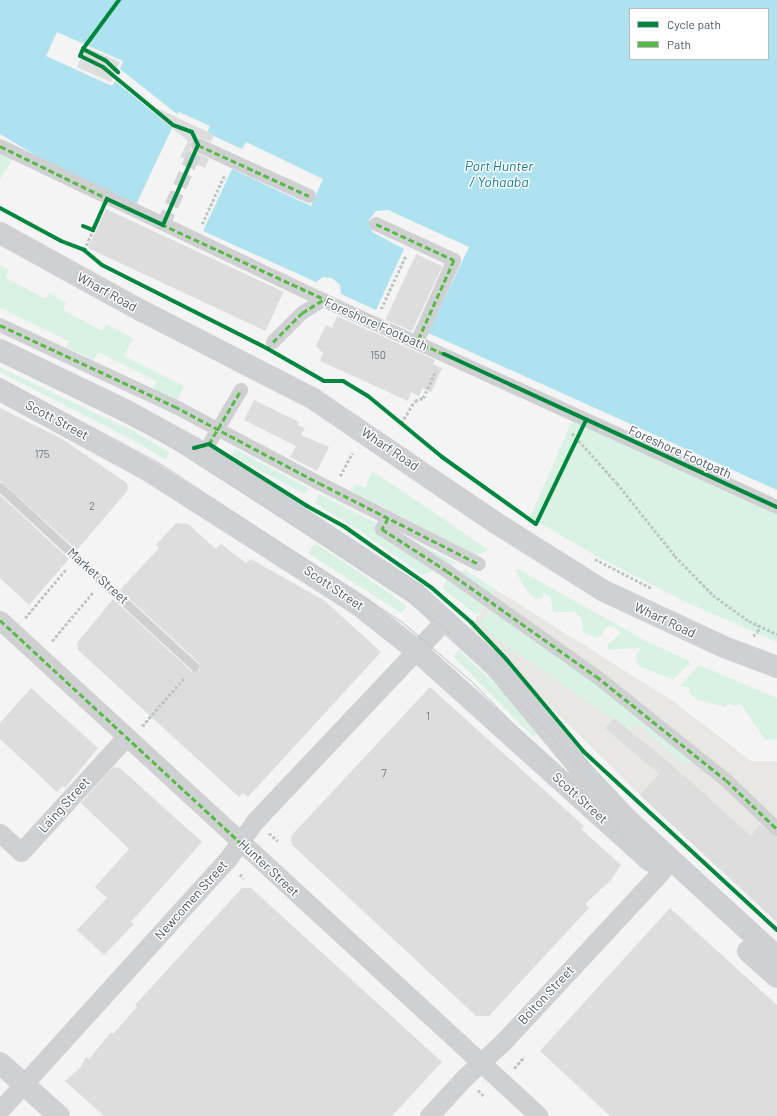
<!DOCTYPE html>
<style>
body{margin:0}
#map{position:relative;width:777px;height:1116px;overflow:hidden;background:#f4f4f4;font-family:Barlow,sans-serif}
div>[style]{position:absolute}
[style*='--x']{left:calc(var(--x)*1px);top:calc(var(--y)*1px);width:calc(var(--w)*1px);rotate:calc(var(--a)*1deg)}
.commercial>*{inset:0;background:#e8e7e3}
.green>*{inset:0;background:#d9f2e3;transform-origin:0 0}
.water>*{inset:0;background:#aee2f0}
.pier>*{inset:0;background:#f4f4f4}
.ferry>*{height:1px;margin-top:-0.5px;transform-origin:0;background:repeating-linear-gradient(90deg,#0c7c9b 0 5px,transparent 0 9px)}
.building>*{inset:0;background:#ddddde;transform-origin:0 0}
.pedestrian-tunnel>*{height:14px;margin-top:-7px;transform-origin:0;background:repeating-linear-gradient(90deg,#d2d4d7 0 14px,transparent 0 21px)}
.path>*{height:2.5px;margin-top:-1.25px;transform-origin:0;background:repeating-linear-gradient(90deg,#bcc7c4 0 3px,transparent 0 5px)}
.service>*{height:9px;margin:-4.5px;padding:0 4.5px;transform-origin:4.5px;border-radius:4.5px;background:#ced0d2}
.pedestrian>*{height:14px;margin:-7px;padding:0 7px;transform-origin:7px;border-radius:7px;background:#ced0d2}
.minor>*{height:19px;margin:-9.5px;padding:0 9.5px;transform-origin:9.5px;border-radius:9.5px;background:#ced0d2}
.secondary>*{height:22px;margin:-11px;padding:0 11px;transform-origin:11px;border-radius:11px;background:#ced0d4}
.tram>*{height:1px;margin:-0.5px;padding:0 0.5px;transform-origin:0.5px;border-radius:0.5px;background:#c9cacc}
.quiet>*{height:3px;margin-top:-1.5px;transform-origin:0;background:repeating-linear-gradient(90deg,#58b947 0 6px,transparent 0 9px)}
.cycleway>*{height:4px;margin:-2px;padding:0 2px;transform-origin:2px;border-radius:2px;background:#00873e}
span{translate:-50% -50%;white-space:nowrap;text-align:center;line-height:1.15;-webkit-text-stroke:3px #fff;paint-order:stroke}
.number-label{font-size:11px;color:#707881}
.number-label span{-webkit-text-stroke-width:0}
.street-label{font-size:13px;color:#4a5661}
.water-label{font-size:14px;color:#0c7c9b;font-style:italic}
.legend{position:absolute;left:629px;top:8px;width:140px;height:52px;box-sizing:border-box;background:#fff;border:1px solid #b7bbc0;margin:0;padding:5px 7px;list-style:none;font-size:12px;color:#4a5661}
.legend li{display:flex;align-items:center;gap:8px;height:20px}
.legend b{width:20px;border:1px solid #b7bbc0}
</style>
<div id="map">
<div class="commercial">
<div style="clip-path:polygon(495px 589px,673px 701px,751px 761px,777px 761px,777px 923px,640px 795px,470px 628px)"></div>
</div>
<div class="green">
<div style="clip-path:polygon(0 151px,13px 159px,0 179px)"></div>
<div style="clip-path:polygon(0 265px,9px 270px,5px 277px,45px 299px,49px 293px,66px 303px,63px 310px,102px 331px,106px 324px,133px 338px,124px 356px,184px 386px,177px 400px,153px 389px,156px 381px,98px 352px,94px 360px,66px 347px,69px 341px,0 308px)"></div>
<div style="clip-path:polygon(0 367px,135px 432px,169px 452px,166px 460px,131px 439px,0 372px)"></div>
<div style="clip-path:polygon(573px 419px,777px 513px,777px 642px,688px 603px,598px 557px,530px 517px)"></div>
<div style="left:235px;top:449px;width:83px;height:7px;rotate:28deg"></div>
<div style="clip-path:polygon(372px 471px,448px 522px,488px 550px,476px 555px,352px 491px,355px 484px,365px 488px)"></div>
<div style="clip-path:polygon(319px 494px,380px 525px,438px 569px,422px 575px,363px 533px,315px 503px)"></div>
<div style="clip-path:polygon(388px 527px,456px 563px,446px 566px)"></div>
<div style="clip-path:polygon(315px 543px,359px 572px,407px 606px,401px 613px,308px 553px)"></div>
<div style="clip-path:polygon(518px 569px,644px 640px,691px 662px,673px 680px,638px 666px,636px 655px,640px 648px,609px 650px,607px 645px,621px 633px,614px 627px,606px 626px,601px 636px,596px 638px,583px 632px,582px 619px,575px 612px,553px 612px,550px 595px,543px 593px,543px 598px,535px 599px,527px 591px,515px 570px)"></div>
<div style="clip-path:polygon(465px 570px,495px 589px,490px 596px,457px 573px)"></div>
<div style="clip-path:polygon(449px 578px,486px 603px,477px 615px,444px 590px,443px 586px)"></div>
<div style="clip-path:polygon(491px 607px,565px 658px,699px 764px,684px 764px,635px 722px,629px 730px,494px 637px,480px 624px)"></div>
<div style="clip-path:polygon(459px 650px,491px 680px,540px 731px,533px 737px,453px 656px)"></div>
<div style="clip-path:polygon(699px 665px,777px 698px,777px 739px,765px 740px,741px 704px,734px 706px,729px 703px,725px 707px,697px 700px,689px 692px,690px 688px,680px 686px)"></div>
</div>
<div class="water">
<div style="clip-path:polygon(evenodd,0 0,777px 0,777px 490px,433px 335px,388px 319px,174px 222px,45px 161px,0 134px,0 0,630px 9px,768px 9px,768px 59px,630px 59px,630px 9px)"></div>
</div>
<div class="pier">
<div style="clip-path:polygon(57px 32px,123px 61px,120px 69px,177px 114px,179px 112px,210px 126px,207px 133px,242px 149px,246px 142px,323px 179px,311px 206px,232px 169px,203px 231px,316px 282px,323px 277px,332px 278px,340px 285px,341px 294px,376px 310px,404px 249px,372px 232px,369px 220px,376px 211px,388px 210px,469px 247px,427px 335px,387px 321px,135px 207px,172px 128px,115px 81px,112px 86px,46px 56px)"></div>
</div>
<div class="ferry">
<div style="--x:85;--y:44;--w:56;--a:-52.3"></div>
</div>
<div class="building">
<div style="left:86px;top:47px;width:37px;height:22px;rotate:24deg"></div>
<div style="clip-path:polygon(157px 108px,214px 135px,211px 142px,216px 144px,198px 137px,190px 142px,191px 150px,209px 159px,205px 168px,180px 157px,188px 141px,154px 113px)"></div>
<div style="left:106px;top:209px;width:196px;height:43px;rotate:25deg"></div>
<div style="left:416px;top:254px;width:29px;height:72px;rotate:25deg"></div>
<div style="clip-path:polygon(337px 316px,435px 360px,433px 364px,442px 368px,431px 392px,422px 388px,419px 396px,411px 392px,408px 401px,320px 361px,323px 353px,316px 346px,326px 325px,332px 328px)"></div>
<div style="clip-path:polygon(254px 400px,299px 422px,297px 425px,305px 428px,301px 435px,329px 447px,317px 471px,290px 457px,296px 446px,244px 420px)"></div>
<div style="clip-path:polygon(0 408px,62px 439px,127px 483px,128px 490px,77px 550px,0 481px)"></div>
<div style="clip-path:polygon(0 495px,69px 559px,29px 605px,0 578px)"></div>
<div style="clip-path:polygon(176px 523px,188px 524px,216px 549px,221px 544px,246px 563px,251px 559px,325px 601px,381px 652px,248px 797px,243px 793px,239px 797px,78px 650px,77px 643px,113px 599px,191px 671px,200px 671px,199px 663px,120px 590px,159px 548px,156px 545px)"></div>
<div style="clip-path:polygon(430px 687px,584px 826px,581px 829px,621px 865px,610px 881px,585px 904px,589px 908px,489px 1016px,476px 1016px,292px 845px,291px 836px)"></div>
<div style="clip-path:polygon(31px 688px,98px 748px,65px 788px,63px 786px,57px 792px,0 739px,0 723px)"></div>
<div style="clip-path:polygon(614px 718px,671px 764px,751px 836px,760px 825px,777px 837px,777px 922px,640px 795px,659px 774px,605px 728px)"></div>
<div style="clip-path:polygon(113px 767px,120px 768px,202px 842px,131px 922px,134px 924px,104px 955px,77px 930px,107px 898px,95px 887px,129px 849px,81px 803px)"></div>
<div style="clip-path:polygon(242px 888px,251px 888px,442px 1062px,392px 1116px,104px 1116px,65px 1081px,80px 1068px,86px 1057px,89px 1059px,111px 1032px,113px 1034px,137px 1007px,135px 1005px)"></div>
<div style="clip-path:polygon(670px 908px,777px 1005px,777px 1116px,610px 1116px,540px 1051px)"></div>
</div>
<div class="pedestrian-tunnel">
<div style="--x:163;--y:225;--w:87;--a:-66.4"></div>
</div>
<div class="path">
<div style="--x:202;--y:224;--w:53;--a:-65.4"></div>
<div style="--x:84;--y:250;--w:42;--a:-65.9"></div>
<div style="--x:381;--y:309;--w:60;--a:-65.2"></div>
<div style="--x:401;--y:423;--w:26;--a:-58"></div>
<div style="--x:415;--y:401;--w:9;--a:-21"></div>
<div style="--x:423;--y:398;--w:31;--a:-65"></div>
<div style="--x:572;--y:433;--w:67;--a:48"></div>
<div style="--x:617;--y:483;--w:93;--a:51.5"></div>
<div style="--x:675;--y:556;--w:54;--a:45.7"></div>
<div style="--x:713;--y:595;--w:44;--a:35.8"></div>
<div style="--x:749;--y:621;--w:31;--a:25"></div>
<div style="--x:340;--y:476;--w:26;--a:-62"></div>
<div style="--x:595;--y:559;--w:65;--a:27.3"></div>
<div style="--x:25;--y:618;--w:65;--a:-50"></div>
<div style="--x:753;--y:636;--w:6;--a:-39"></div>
<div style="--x:758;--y:632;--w:7;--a:-90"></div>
<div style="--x:52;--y:641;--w:65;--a:-50"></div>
<div style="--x:142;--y:726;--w:65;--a:-48.7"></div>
<div style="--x:269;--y:833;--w:12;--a:42"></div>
<div style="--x:240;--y:874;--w:6;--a:51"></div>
<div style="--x:514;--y:1068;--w:15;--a:-48"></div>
<div style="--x:478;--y:1090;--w:10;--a:45"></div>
</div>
<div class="service">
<div style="--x:0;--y:487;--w:265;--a:42.7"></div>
</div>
<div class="pedestrian">
<div style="--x:198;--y:145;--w:122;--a:24.7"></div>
<div style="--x:0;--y:146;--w:358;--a:25.5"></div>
<div style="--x:323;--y:300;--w:499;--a:24.5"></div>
<div style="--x:376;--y:224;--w:86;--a:24.8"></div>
<div style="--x:454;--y:260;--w:90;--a:114.3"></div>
<div style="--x:0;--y:325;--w:192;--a:25"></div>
<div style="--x:174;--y:406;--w:164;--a:28"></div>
<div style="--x:319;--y:483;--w:179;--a:26.9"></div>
<div style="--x:273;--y:342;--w:41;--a:-45"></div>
<div style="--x:302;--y:313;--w:25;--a:-32"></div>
<div style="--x:209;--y:444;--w:63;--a:-59.3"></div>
<div style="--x:388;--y:518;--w:13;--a:119"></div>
<div style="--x:382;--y:529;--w:77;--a:32.9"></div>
<div style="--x:447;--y:571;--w:182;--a:35.2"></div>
<div style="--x:596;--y:676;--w:166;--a:38.7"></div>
<div style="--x:726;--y:780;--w:71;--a:43.9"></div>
</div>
<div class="minor">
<div style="--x:0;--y:620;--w:732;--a:42.62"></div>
<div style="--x:0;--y:833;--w:28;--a:42"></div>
<div style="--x:21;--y:852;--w:156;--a:-47.6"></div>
<div style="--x:0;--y:1110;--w:338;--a:-47.8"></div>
<div style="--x:227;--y:860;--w:48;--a:-54.3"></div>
<div style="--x:255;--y:821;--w:278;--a:-46.6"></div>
<div style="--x:429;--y:1116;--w:52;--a:-47.4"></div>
<div style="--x:464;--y:1078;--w:53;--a:-42.7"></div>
<div style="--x:503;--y:1042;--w:233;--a:-47.1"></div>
</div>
<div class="secondary">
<div style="--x:0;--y:233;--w:162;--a:28.8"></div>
<div style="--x:142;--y:311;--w:191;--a:27.1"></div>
<div style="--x:312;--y:398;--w:222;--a:34.2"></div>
<div style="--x:496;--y:523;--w:128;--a:32.2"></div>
<div style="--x:604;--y:591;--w:132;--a:25"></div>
<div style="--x:724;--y:647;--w:57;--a:20.7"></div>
<div style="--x:0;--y:350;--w:139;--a:25.6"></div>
<div style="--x:125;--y:410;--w:79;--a:28.8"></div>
<div style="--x:194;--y:448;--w:264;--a:33.3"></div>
<div style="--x:415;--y:593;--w:110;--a:42.4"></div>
<div style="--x:496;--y:667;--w:135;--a:50.4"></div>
<div style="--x:582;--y:771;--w:64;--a:46.9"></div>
<div style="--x:626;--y:818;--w:205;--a:42.6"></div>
<div style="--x:0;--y:390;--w:170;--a:28.5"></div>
<div style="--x:149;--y:471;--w:250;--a:32.6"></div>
<div style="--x:360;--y:606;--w:73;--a:38.3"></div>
<div style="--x:417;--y:651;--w:314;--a:42"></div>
<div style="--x:748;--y:951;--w:39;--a:42"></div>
<div style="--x:0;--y:1063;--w:79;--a:41.9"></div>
</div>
<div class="tram">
<div style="--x:0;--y:361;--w:177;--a:26.1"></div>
<div style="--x:159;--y:439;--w:285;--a:32.7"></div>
<div style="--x:399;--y:593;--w:53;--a:38.2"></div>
<div style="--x:441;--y:626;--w:72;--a:42.2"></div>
<div style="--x:494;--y:674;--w:131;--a:47.8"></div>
<div style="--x:0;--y:378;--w:177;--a:28"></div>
<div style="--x:156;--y:461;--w:294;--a:33.2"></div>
<div style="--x:402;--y:622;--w:89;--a:40.5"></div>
<div style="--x:470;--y:680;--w:226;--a:45.5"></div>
</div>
<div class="quiet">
<div style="--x:0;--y:146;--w:123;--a:26.1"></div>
<div style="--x:197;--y:147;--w:2;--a:-63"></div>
<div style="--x:198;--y:145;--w:122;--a:24.7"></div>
<div style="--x:161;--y:224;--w:314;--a:24.7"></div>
<div style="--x:376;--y:224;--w:86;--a:24.8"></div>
<div style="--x:454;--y:260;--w:90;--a:114.3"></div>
<div style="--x:0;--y:325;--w:192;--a:25"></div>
<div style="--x:174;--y:406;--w:164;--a:28"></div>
<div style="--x:319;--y:483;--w:179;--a:26.9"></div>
<div style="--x:273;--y:342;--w:41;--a:-45"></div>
<div style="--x:302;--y:313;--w:25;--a:-32"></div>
<div style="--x:209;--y:444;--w:63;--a:-59.3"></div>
<div style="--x:388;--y:518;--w:13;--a:119"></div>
<div style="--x:382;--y:529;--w:77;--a:32.9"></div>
<div style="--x:447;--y:571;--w:182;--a:35.2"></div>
<div style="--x:596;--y:676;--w:166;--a:38.7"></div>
<div style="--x:726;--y:780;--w:71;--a:43.9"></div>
<div style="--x:0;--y:620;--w:328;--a:42.8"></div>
</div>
<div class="cycleway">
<div style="--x:83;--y:49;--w:61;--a:-53.7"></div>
<div style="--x:0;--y:208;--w:69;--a:28.4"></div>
<div style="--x:61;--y:241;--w:25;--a:21"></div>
<div style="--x:84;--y:250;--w:23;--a:40"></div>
<div style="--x:102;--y:265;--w:186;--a:26.8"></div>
<div style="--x:268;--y:349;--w:64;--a:29.7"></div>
<div style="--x:324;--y:381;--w:19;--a:0"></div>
<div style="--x:343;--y:381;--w:29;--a:31"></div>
<div style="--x:368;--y:396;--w:96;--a:39.5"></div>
<div style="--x:442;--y:457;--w:115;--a:35.5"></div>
<div style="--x:536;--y:524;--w:115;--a:-64.3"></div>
<div style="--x:83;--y:226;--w:11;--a:22"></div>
<div style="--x:93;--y:230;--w:34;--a:-66"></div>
<div style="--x:107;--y:199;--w:62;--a:24.9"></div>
<div style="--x:163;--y:225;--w:87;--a:-66.4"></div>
<div style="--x:198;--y:145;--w:14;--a:-115"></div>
<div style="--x:192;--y:132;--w:20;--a:-160"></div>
<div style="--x:173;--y:125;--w:91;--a:-140.4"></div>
<div style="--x:103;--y:67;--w:25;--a:-154"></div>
<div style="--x:80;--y:56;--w:8;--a:-67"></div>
<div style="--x:83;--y:49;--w:25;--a:27"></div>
<div style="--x:105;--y:60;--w:18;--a:43"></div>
<div style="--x:444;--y:354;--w:366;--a:24.7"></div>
<div style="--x:194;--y:448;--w:16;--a:-15"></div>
<div style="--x:209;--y:444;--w:116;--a:32.3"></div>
<div style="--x:307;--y:506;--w:43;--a:28.9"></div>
<div style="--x:345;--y:527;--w:106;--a:35"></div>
<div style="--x:432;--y:588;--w:52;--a:41.1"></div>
<div style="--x:471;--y:622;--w:52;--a:46.5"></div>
<div style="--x:507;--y:660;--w:119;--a:50.1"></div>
<div style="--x:583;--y:751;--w:264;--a:42.7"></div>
</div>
<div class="number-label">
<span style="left:378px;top:355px">150</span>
<span style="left:42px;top:454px">175</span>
<span style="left:92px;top:506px">2</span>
<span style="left:428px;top:716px">1</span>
<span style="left:384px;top:773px">7</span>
</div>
<div class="street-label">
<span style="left:107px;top:292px;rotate:29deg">Wharf Road</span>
<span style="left:376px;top:324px;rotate:24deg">Foreshore Footpath</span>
<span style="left:57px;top:420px;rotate:28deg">Scott Street</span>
<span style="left:390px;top:449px;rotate:34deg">Wharf Road</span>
<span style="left:680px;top:452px;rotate:24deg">Foreshore Footpath</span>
<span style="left:98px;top:576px;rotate:42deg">Market Street</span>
<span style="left:334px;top:588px;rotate:34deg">Scott Street</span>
<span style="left:665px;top:620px;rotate:25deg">Wharf Road</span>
<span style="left:580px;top:798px;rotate:42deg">Scott Street</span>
<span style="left:64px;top:805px;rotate:-48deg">Laing Street</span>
<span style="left:269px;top:868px;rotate:43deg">Hunter Street</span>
<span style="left:191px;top:900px;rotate:-48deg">Newcomen Street</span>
<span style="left:546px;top:995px;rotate:-47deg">Bolton Street</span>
</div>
<div class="water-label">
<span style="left:499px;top:174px">Port Hunter<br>/ Yohaaba</span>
</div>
<ul class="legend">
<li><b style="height:5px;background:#00873e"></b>Cycle path</li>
<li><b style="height:5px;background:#58b947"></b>Path</li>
</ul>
</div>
